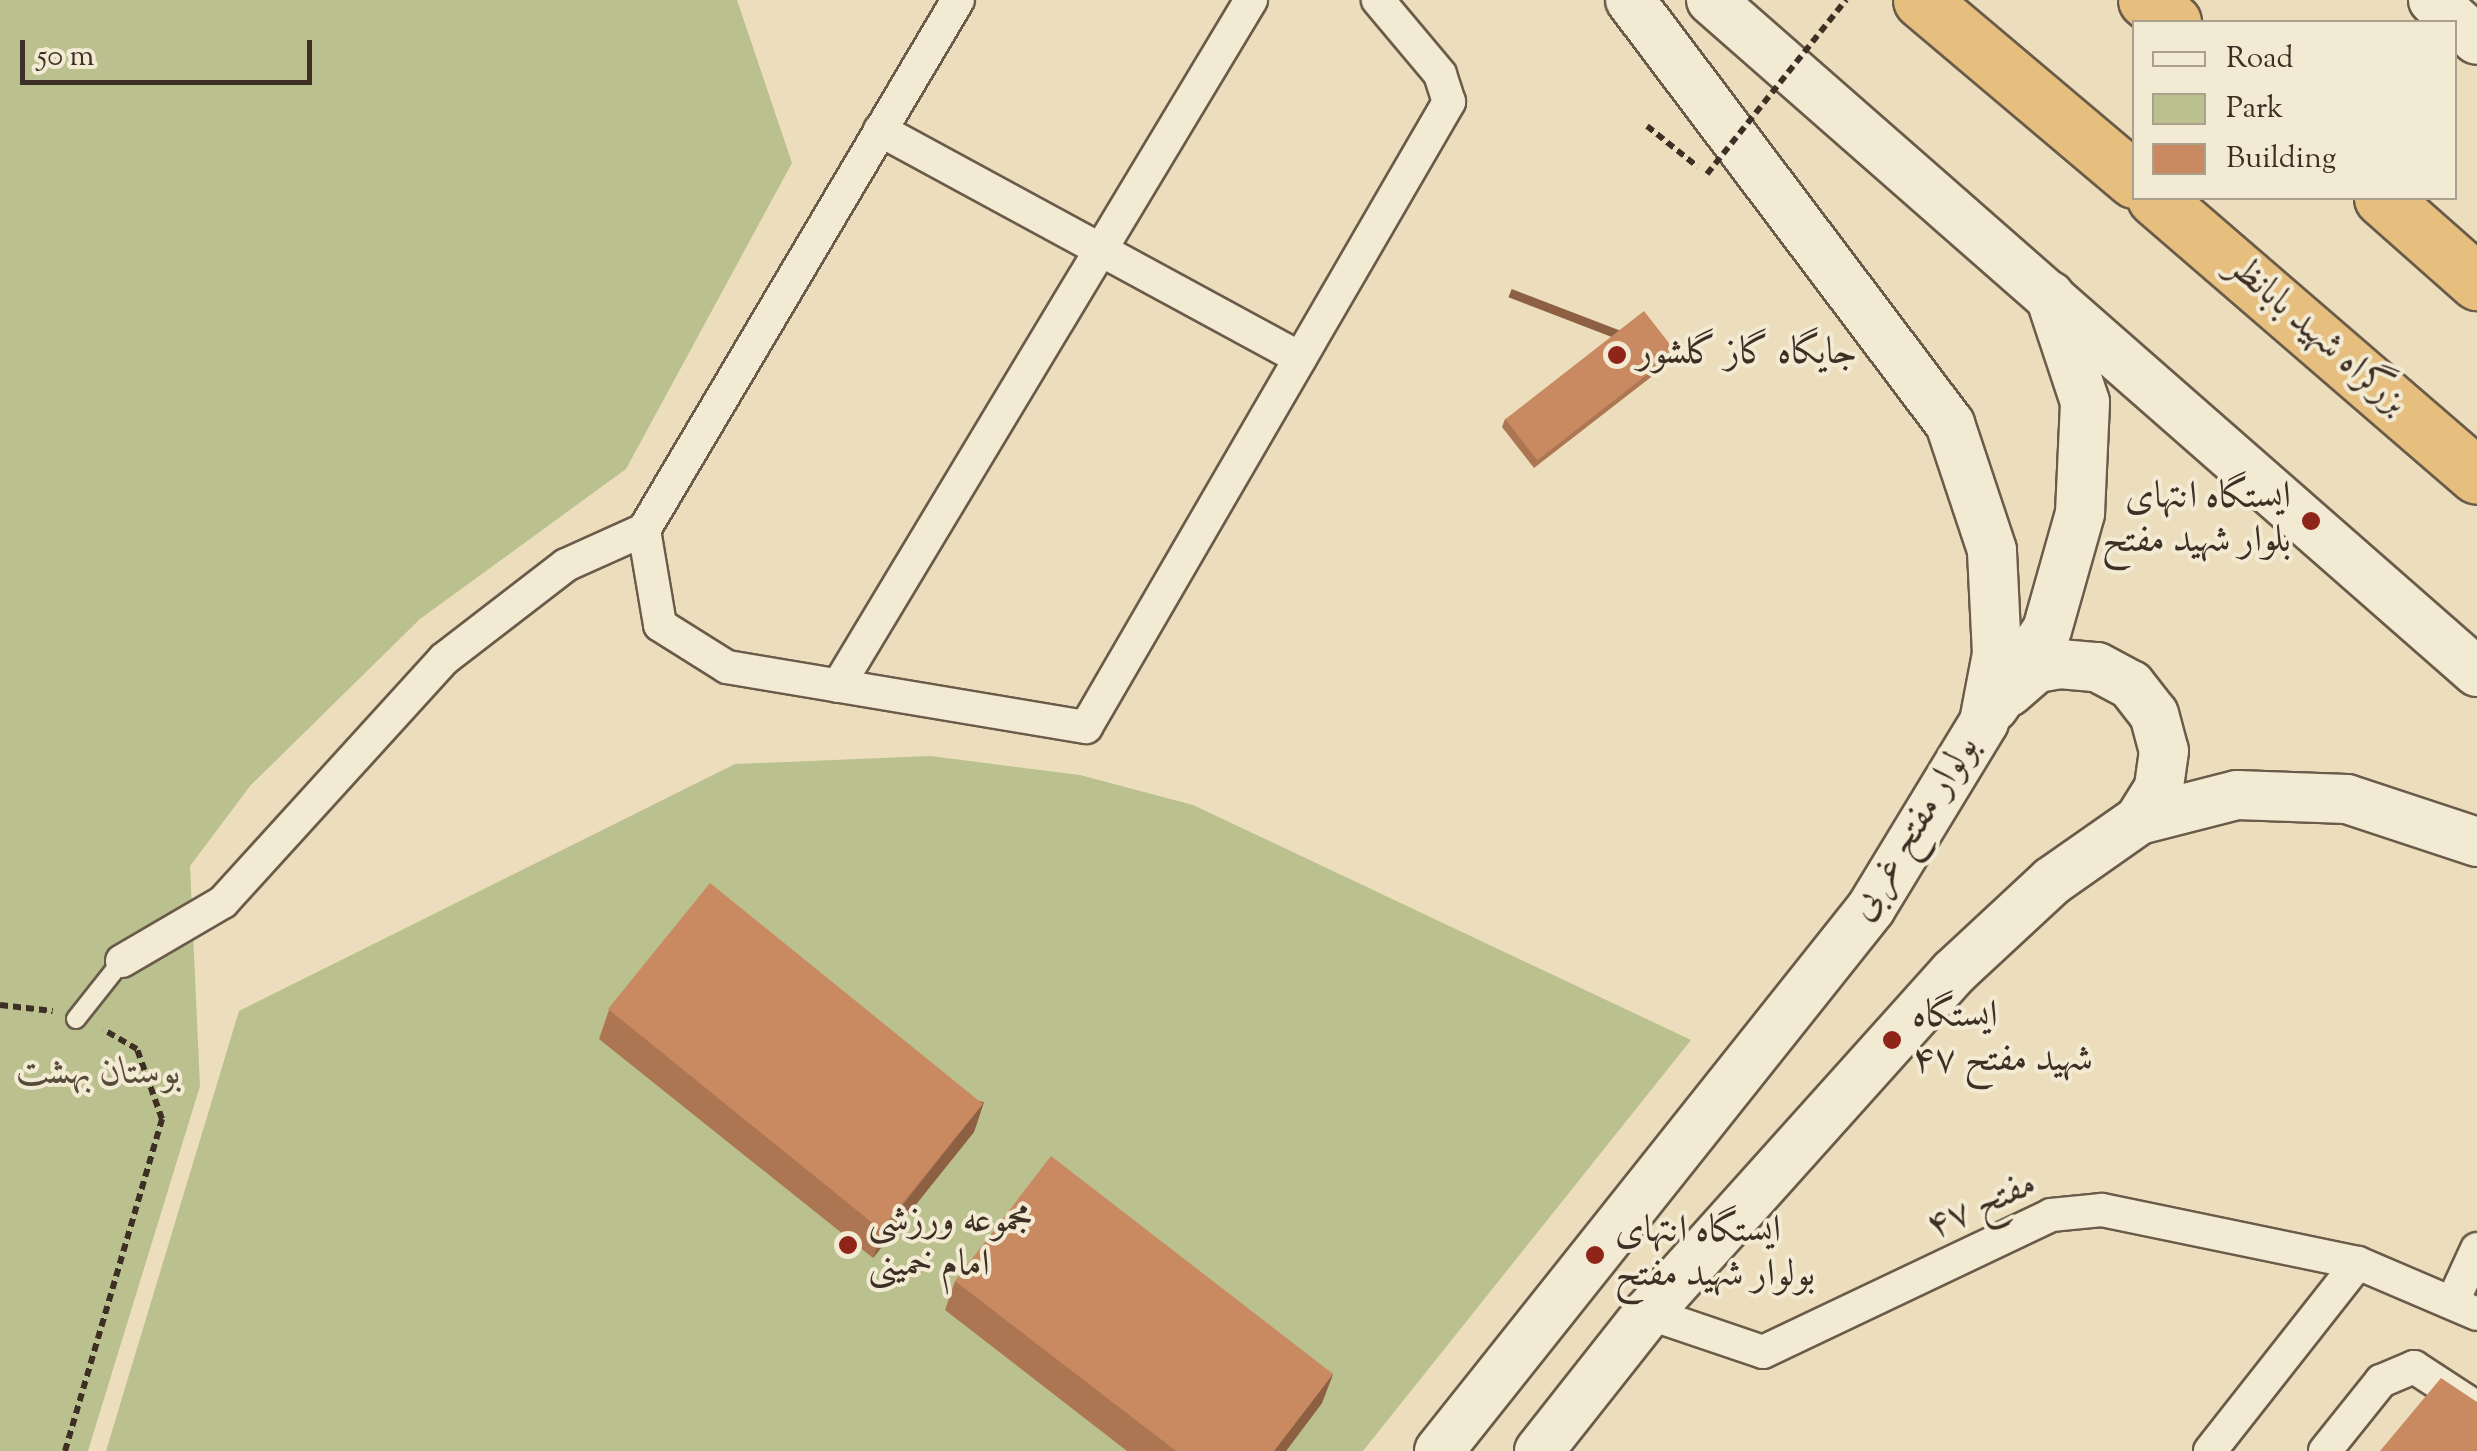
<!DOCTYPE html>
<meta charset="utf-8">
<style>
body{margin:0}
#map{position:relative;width:2477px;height:1451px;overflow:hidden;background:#ecdebc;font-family:"Sorts Mill Goudy",Amiri,serif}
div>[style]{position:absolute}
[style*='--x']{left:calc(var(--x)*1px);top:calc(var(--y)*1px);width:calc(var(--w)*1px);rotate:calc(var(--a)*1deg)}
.green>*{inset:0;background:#bac08e}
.path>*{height:6px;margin-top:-3px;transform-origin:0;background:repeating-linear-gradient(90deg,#3e2f24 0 8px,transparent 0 13px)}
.roads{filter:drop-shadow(2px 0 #6a5b4a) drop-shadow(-2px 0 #6a5b4a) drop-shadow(0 2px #6a5b4a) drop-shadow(0 -2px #6a5b4a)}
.lane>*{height:18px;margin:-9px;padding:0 9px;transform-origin:9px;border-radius:9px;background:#f3ead3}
.street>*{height:32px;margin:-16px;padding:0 16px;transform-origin:16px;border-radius:16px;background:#f3ead3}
.secondary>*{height:48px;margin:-24px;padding:0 24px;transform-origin:24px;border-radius:24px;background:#f3ead3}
.highway>*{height:55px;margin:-27.5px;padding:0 27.5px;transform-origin:27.5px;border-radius:27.5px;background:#e6bf7e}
.path-bridge>*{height:6px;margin-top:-3px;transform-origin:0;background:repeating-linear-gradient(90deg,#3e2f24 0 8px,transparent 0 13px)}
.wall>*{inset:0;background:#ad7653}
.shaded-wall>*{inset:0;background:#8d6044;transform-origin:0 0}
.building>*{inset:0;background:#c98961;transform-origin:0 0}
.dots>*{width:28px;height:28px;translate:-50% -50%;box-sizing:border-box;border:5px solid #f3ead3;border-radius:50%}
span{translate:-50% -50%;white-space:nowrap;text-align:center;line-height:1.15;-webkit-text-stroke:8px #f3ead3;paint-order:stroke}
.street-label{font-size:38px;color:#3e2f24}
.poi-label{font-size:38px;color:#3e2f24}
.left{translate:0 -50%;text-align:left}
.right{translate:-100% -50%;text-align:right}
.park-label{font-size:38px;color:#574c39;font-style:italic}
.legend{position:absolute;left:2132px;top:20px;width:325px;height:180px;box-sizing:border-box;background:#f3ead3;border:2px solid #ab9f8d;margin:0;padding:12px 18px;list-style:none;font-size:30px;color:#3e2f24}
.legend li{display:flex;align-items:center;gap:20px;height:50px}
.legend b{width:50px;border:2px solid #ab9f8d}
.scale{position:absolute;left:20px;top:40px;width:292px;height:45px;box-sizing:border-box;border:5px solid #3e2f24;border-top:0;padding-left:12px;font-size:30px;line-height:35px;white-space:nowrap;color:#3e2f24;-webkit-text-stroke:8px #f3ead3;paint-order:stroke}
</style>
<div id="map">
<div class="green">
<div style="clip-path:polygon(0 0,737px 0,792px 163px,626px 469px,420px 619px,250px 786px,190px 866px,200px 1086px,88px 1451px,0 1451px)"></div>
<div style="clip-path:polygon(930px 756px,1080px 775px,1193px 805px,1691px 1040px,1363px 1451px,106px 1451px,239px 1011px,735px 764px)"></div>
</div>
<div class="path">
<div style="--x:1647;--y:126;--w:65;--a:38.8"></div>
<div style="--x:0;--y:1005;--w:53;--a:6.5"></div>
<div style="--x:65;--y:1451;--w:346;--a:-73.7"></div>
<div style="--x:162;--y:1119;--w:74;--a:-109.7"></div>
<div style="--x:137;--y:1049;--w:39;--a:-150"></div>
</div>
<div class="roads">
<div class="lane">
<div style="--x:76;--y:1019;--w:74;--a:-51.6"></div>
</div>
<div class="street">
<div style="--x:880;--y:130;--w:478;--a:28.5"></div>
<div style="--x:644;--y:530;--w:96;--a:80.4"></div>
<div style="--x:660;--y:625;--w:79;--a:32.1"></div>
<div style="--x:727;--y:667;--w:364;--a:9.5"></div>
<div style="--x:1086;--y:727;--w:723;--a:-59.85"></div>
<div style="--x:1449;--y:102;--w:29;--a:-108"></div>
<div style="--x:1440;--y:74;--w:97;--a:-130"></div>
<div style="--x:838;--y:686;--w:801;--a:-58.95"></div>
<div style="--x:122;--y:961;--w:117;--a:-30.3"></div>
<div style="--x:223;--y:902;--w:328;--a:-47.7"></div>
<div style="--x:444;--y:659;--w:154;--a:-37.6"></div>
<div style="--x:566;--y:565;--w:85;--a:-24.2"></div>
<div style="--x:644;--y:530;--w:616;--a:-59.36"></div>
<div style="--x:2454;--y:1299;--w:55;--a:-65.3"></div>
<div style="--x:1648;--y:1313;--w:121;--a:18.7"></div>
<div style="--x:1763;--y:1352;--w:319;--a:-25.4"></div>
<div style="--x:2051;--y:1215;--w:51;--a:-5.6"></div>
<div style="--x:2102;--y:1210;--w:261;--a:11.7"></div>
<div style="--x:2358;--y:1263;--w:129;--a:23.2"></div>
<div style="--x:2210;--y:1451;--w:239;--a:-51.8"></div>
<div style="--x:2325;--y:1451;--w:90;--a:-51.3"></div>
<div style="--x:2381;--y:1381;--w:36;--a:-23"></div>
<div style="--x:2414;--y:1367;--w:75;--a:33.1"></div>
</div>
<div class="secondary">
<div style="--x:1711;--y:0;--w:1019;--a:41.26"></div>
<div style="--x:2433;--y:0;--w:59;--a:42.3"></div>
<div style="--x:2009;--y:692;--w:37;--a:-41"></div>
<div style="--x:2037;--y:668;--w:23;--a:-10"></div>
<div style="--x:2060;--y:664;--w:37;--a:5"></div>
<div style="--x:2097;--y:667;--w:38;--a:28"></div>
<div style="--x:2131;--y:685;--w:37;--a:52"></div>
<div style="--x:2154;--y:714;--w:38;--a:75"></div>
<div style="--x:2164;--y:751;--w:37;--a:98"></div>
<div style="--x:2159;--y:788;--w:38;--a:122"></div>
<div style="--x:1994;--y:707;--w:93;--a:-55.5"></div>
<div style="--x:2047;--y:630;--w:122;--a:-74.2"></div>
<div style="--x:2080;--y:513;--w:111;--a:-87.4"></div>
<div style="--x:2085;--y:402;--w:112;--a:-108.3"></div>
<div style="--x:1439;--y:1451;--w:694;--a:-51.49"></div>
<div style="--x:1871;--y:908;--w:218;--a:-58.7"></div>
<div style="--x:1984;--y:722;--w:69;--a:-79.2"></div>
<div style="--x:1997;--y:654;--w:104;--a:-92.8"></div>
<div style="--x:1992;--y:550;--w:133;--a:-108.4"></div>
<div style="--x:1950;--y:424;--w:531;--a:-127.04"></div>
<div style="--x:1539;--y:1451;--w:176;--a:-51.7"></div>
<div style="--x:1648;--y:1313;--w:457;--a:-48.1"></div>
<div style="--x:1953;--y:973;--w:135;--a:-42.9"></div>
<div style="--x:2052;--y:881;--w:106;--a:-35"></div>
<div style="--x:2139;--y:820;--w:101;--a:-14.3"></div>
<div style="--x:2237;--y:795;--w:110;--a:2.1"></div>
<div style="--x:2347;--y:799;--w:137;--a:18.3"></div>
</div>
<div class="highway">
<div style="--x:1921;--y:0;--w:279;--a:40.2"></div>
<div style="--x:2146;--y:0;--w:35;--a:39"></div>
<div style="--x:2155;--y:198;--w:425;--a:40.8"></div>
<div style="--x:2382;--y:198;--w:127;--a:41.5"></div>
</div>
</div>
<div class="path-bridge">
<div style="--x:1707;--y:174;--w:223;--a:-51.4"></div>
</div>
<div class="wall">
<div style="clip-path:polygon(1676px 352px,1673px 360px,1534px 468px,1502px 427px,1505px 419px)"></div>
<div style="clip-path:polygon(609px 1010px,984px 1102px,974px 1132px,873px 1258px,599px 1039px)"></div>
<div style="clip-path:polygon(955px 1281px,1333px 1374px,1322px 1403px,1286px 1451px,1127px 1451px,945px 1310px)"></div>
</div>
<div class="shaded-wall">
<div style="left:1676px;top:352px;width:9px;height:176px;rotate:111deg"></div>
<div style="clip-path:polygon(984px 1102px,974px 1132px,873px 1258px,884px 1229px)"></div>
<div style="clip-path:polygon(1333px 1374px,1322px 1403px,1286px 1451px,1274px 1451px)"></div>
</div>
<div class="building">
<div style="left:1644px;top:311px;width:52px;height:176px;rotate:52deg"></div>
<div style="left:710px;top:883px;width:351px;height:162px;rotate:39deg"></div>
<div style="clip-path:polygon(1051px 1156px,1333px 1374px,1274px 1451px,1176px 1451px,955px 1281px)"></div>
<div style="clip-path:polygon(2441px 1378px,2477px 1402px,2477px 1451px,2380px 1451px)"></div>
</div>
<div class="dots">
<div style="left:1617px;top:355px;background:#8f2418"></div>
<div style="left:2311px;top:521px;background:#8f2418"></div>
<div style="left:1892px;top:1040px;background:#8f2418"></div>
<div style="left:848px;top:1245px;background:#8f2418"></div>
<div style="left:1595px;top:1255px;background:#8f2418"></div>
</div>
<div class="street-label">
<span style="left:2316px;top:336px;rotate:41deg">بزرگراه شهید بابانظر</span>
<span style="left:1916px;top:829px;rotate:-58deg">بولوار مفتح غربی</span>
<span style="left:1982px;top:1207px;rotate:-24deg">مفتح ۴۷</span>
</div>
<div class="poi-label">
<span class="left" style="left:1637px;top:355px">جایگاه گاز گلشور</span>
<span class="right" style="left:2291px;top:521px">ایستگاه انتهای<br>بلوار شهید مفتح</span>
<span class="left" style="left:1912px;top:1040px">ایستگاه<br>شهید مفتح ۴۷</span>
<span class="left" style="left:868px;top:1245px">مجموعه ورزشی<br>امام خمینی</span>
<span class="left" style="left:1615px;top:1255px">ایستگاه انتهای<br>بولوار شهید مفتح</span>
</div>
<div class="park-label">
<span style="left:99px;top:1075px">بوستان بهشت</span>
</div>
<ul class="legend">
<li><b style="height:12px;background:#f3ead3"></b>Road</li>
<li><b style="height:28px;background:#bac08e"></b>Park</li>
<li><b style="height:28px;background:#c98961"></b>Building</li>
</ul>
<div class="scale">50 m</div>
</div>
